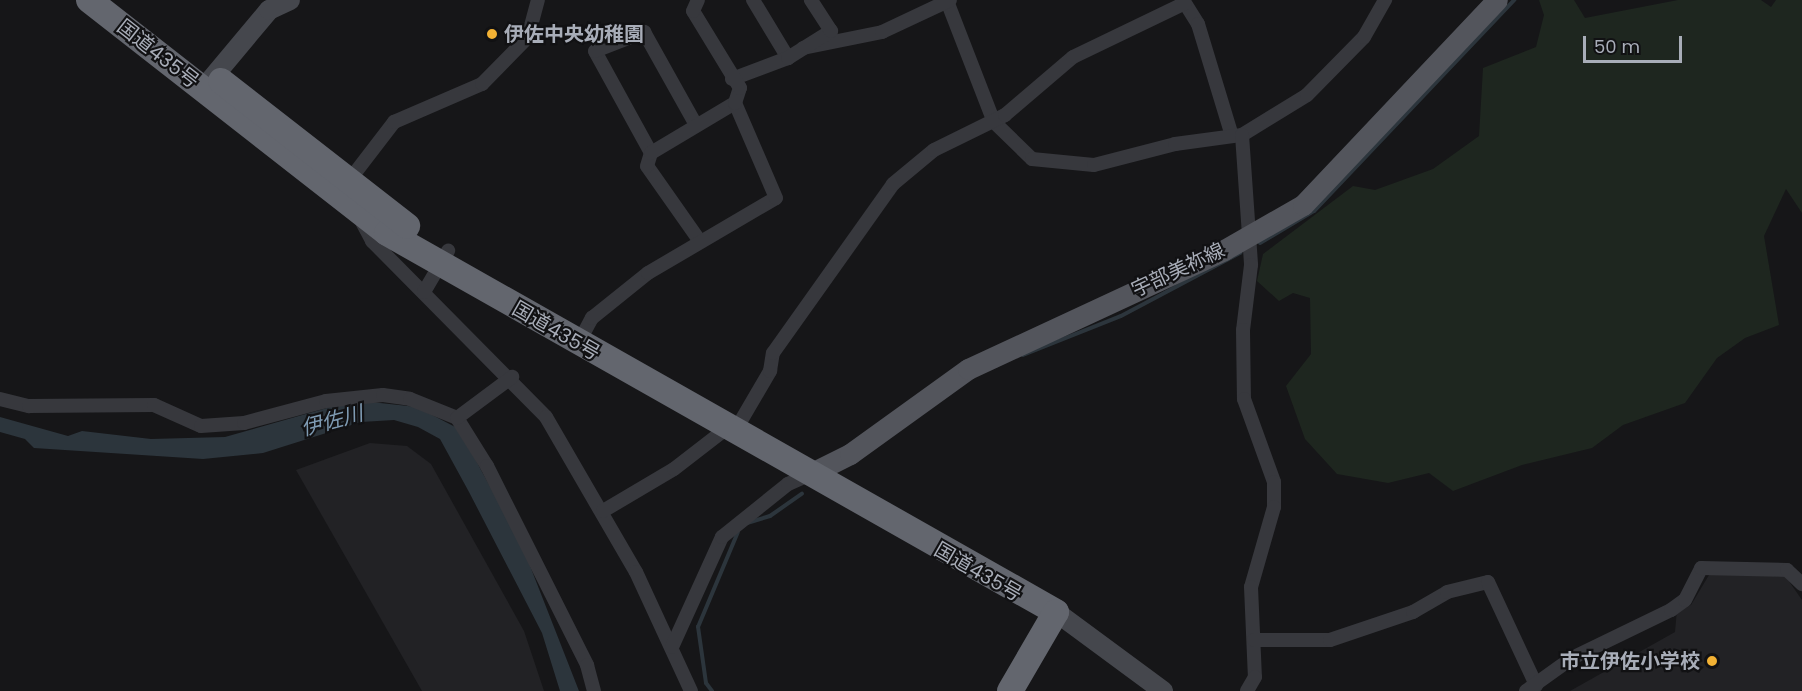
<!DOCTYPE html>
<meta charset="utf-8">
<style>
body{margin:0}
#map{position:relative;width:1802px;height:691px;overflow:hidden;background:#161618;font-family:Poppins,"Noto Sans JP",sans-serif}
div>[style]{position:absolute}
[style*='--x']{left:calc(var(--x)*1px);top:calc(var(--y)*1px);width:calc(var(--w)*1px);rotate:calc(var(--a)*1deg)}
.built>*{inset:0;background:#222225}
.green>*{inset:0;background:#1e261f}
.water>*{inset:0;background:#2c353c}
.stream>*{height:4px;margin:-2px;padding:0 2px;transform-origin:2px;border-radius:2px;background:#2c353c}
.street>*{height:14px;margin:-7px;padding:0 7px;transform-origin:7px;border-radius:7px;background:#37383d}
.secondary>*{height:20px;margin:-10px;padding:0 10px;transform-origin:10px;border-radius:10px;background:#45474d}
.primary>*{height:21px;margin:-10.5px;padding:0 10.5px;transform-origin:10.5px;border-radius:10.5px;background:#53555c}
.highway>*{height:26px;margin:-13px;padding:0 13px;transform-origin:13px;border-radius:13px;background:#63666e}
.dots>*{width:16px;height:16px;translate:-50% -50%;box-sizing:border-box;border:3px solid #111113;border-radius:50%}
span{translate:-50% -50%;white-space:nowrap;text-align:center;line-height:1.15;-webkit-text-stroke:4.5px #111113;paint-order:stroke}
.poi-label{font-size:20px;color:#a8adb8;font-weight:700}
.left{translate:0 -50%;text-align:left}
.right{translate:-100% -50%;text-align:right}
.street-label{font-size:20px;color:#a8adb8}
.water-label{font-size:21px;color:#7f9bb3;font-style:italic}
.scale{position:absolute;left:1583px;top:36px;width:99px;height:27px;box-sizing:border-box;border:3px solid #a8adb8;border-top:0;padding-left:8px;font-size:18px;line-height:21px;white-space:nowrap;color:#a8adb8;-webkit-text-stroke:4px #111113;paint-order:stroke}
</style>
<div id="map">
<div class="built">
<div style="clip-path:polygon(370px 443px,407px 446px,431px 464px,524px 631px,544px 691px,422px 691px,296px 470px)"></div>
<div style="clip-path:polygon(1734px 573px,1786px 577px,1802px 600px,1802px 691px,1570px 691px,1675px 632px,1677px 610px,1691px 605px,1709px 575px)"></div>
</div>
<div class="green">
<div style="clip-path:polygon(1539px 0,1574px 0,1585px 18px,1678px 0,1761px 0,1771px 7px,1776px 0,1802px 0,1802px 213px,1786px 189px,1764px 236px,1779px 325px,1745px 338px,1717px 358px,1685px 403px,1623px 425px,1592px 448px,1522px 465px,1453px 491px,1429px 473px,1388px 483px,1337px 474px,1305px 439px,1286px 386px,1311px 354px,1310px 298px,1293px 293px,1279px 301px,1257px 281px,1263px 254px,1353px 186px,1375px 190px,1433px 169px,1479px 136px,1483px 68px,1536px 47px,1544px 15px)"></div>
</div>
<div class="water">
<div style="clip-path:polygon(371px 402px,417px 407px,459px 429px,523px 548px,579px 691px,560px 691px,542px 633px,469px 492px,440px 439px,418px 427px,394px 420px,361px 422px,263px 453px,203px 459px,34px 448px,25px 439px,0 432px,0 417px,68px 436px,82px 431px,151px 439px,225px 437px,341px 404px)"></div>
</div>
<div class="stream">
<div style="--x:1260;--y:243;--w:63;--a:-30.7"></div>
<div style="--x:1314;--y:211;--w:291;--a:-46.5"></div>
<div style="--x:1023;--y:355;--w:105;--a:-21.7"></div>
<div style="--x:1121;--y:316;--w:135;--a:-27.9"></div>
<div style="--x:747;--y:523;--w:24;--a:-17"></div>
<div style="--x:770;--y:516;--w:39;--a:-35"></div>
<div style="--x:712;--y:691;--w:10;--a:-127"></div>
<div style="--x:706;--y:683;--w:57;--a:-98.1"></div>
<div style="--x:698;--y:627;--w:103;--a:-67.2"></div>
</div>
<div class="street">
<div style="--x:753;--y:0;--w:68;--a:58.9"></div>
<div style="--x:1183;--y:0;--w:28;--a:58"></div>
<div style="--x:1198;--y:24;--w:117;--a:73.1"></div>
<div style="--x:947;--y:1;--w:130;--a:68.8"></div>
<div style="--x:994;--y:122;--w:53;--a:44.2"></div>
<div style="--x:1032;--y:159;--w:62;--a:5.5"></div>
<div style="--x:1094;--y:165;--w:84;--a:-14.5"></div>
<div style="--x:1175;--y:144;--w:68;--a:-7.7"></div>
<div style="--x:1242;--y:135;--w:76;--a:-31.6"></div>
<div style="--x:1307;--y:95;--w:81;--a:-45.5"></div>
<div style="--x:1364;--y:37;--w:43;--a:-60.4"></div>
<div style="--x:803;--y:48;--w:81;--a:-11.4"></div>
<div style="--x:882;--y:32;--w:75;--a:-25.2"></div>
<div style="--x:732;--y:79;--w:60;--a:-20.6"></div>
<div style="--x:788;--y:58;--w:51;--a:-32.1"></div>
<div style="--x:831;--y:31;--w:37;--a:-123"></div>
<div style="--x:1242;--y:135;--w:130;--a:86"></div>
<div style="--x:1251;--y:265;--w:65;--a:97"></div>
<div style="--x:1243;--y:330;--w:69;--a:89.2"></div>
<div style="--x:1244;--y:399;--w:88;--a:70.1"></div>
<div style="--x:1274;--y:482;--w:25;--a:90"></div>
<div style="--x:1274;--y:507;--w:83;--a:106"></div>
<div style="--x:1251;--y:587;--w:90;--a:87.5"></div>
<div style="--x:1255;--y:677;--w:16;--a:120"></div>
<div style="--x:651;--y:153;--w:116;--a:-118.8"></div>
<div style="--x:595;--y:51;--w:53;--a:-21.2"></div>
<div style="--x:644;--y:32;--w:107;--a:60.8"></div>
<div style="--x:348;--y:182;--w:76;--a:-52.5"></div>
<div style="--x:394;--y:122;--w:96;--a:-23.4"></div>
<div style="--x:482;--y:84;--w:66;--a:-45.6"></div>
<div style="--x:528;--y:37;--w:38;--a:-75"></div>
<div style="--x:361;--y:220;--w:24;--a:62"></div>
<div style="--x:372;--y:241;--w:247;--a:45.3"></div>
<div style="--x:546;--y:417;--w:179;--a:59.9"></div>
<div style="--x:636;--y:572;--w:131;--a:65.2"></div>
<div style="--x:699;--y:240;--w:90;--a:-125.1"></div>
<div style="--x:647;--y:166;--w:14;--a:-73"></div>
<div style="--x:651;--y:153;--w:98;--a:-30.8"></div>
<div style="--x:424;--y:292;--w:48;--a:-59.7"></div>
<div style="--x:578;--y:344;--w:30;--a:-62"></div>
<div style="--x:592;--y:318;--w:72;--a:-38.8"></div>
<div style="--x:648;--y:273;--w:148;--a:-30.4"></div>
<div style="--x:776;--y:198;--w:103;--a:-113.3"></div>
<div style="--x:735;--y:103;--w:16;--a:-72"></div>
<div style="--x:740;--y:88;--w:90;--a:-121.4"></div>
<div style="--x:693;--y:11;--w:12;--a:-66"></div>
<div style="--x:0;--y:399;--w:30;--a:14"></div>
<div style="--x:29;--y:406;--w:125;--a:-0.5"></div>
<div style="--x:154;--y:405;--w:51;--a:24.1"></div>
<div style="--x:201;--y:426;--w:43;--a:-4"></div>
<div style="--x:244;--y:423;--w:85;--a:-15"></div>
<div style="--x:326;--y:401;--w:57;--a:-6"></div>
<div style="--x:383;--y:395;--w:27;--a:8"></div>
<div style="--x:410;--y:399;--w:51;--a:22"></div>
<div style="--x:457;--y:418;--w:57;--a:58"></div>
<div style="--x:487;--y:466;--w:223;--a:63.3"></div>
<div style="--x:587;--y:665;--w:27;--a:75"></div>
<div style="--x:457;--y:418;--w:69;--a:-36.7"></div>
<div style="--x:742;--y:419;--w:56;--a:-59.7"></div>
<div style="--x:770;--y:371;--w:18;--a:-81"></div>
<div style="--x:773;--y:353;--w:207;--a:-54.6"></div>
<div style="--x:893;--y:184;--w:53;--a:-39.7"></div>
<div style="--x:934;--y:150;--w:79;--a:-26.2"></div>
<div style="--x:1005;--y:115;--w:89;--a:-40.5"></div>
<div style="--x:1073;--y:57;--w:124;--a:-25.7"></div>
<div style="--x:603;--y:511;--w:82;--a:-30.6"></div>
<div style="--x:674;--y:469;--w:67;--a:-37.7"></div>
<div style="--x:1254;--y:640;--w:76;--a:0"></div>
<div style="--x:1330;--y:640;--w:88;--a:-18.6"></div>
<div style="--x:1413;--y:612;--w:39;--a:-30"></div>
<div style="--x:1447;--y:592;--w:42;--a:-13.7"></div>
<div style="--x:1488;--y:582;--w:114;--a:65"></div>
<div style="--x:672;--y:647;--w:121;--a:-65.6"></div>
<div style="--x:722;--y:537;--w:85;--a:-38.8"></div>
<div style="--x:788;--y:484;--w:24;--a:-24"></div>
<div style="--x:1526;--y:691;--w:57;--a:-35.7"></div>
<div style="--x:1572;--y:658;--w:110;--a:-25.9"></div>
<div style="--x:1671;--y:610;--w:17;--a:-36"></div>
<div style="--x:1685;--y:600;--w:36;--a:-63"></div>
<div style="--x:1701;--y:568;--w:86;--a:1.3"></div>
<div style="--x:1787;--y:570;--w:21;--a:43"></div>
</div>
<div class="secondary">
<div style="--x:203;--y:89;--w:103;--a:-50.1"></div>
<div style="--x:269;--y:10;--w:23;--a:-25"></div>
<div style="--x:1056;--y:612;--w:133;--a:36.4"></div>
</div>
<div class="primary">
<div style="--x:810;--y:474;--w:45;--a:-26.6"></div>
<div style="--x:850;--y:454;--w:145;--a:-35.8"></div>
<div style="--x:968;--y:369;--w:282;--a:-24.9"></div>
<div style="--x:1224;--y:250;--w:91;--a:-29.7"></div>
<div style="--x:1303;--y:205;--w:282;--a:-46.6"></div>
</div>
<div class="highway">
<div style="--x:89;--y:0;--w:378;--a:38"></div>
<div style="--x:387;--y:233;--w:769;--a:29.53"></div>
<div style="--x:221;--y:81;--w:236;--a:37.9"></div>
<div style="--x:1010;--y:691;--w:91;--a:-59.8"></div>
</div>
<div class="dots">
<div style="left:492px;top:34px;background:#f2b134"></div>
<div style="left:1712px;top:661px;background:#f2b134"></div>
</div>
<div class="poi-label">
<span class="left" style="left:504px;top:34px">伊佐中央幼稚園</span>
<span class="right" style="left:1700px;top:661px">市立伊佐小学校</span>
</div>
<div class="street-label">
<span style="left:158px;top:54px;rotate:38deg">国道435号</span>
<span style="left:1178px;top:270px;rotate:-25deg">宇部美祢線</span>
<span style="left:556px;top:331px;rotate:30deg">国道435号</span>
<span style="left:978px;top:572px;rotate:30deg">国道435号</span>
</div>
<div class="water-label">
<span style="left:332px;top:421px;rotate:-15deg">伊佐川</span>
</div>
<div class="scale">50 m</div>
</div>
